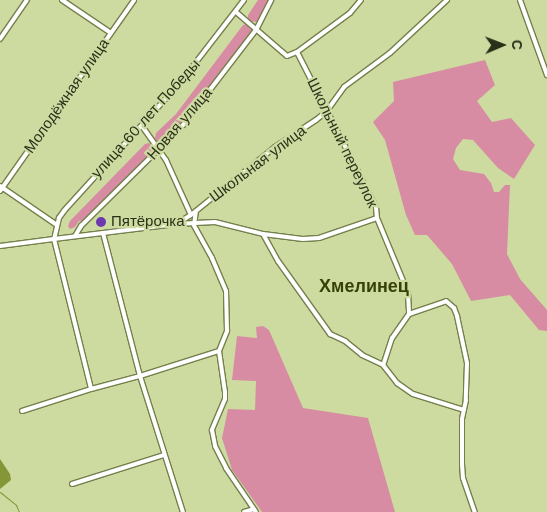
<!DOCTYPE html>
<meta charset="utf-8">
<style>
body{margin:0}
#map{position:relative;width:547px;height:512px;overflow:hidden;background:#cddba1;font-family:"Work Sans",sans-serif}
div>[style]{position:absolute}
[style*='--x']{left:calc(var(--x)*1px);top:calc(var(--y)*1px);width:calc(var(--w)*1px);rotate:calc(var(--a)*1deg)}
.green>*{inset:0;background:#d78ca3}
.water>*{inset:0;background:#849637}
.stream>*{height:1px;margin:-0.5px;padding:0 0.5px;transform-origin:0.5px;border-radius:0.5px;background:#849637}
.roads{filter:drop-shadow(1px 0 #74804b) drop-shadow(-1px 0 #74804b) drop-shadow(0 1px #74804b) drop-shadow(0 -1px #74804b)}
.street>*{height:4px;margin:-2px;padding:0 2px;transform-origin:2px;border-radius:2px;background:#fff}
.dots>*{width:14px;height:14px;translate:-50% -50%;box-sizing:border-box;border:2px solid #cddba1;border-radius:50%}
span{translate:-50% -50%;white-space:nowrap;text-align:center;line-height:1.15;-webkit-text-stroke:4.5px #cddba1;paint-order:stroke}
.street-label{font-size:15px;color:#2b3019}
.poi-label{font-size:15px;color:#2b3019}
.left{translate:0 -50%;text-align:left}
.quarter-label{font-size:18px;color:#374107;font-weight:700}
.north{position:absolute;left:477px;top:20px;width:50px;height:50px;-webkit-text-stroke:4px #cddba1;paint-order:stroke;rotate:89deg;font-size:14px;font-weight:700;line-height:20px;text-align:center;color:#2b3019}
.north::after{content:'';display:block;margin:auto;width:18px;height:22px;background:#2b3019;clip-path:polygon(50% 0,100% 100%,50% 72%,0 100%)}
</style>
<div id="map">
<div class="green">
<div style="clip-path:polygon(258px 0,270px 0,260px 20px,256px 22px,251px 21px,248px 18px,248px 15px)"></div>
<div style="clip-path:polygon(246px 24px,253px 32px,183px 123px,161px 146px,158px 144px,155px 138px,156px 133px,176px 114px,243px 25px)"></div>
<div style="clip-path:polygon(485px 60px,495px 85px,477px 101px,492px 122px,511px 118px,535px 145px,514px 179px,498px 168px,473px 140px,463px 139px,456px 148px,453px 159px,460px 170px,484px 174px,491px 183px,494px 192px,499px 192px,505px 185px,510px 185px,507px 254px,520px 279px,547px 310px,547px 331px,539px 330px,510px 295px,471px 301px,452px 264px,427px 235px,415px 235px,406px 215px,385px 140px,373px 122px,394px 101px,393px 82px)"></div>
<div style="clip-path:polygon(149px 143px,155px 151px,85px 221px,79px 221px,75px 227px,70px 229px,68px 226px,70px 221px,145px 144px)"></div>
<div style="clip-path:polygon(263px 326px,269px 330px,303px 408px,368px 418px,395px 512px,262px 512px,232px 470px,222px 438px,228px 409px,255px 410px,256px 381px,232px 380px,237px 336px,257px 338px,256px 327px)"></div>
</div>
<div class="water">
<div style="clip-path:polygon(0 459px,10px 474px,11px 480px,0 489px)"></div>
</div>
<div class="stream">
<div style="--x:0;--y:492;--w:21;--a:39"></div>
<div style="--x:16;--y:505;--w:8;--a:67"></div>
</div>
<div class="roads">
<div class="street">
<div style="--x:62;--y:0;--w:59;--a:34"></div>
<div style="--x:244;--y:0;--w:106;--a:127.7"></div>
<div style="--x:179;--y:84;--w:171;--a:132.2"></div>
<div style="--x:64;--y:211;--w:9;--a:126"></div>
<div style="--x:59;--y:218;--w:22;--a:103"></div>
<div style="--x:54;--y:239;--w:123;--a:-7"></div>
<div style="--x:176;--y:224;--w:39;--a:-3"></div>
<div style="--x:215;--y:222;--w:49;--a:14"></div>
<div style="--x:263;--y:234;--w:40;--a:7.1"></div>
<div style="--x:303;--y:239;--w:16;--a:-4"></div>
<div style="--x:319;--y:238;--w:61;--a:-19"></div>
<div style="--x:520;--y:0;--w:80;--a:70.2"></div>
<div style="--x:236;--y:12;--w:67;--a:40.8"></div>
<div style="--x:287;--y:56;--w:11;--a:-22"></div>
<div style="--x:297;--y:52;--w:174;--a:63"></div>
<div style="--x:376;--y:207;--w:11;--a:85"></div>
<div style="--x:377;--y:218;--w:81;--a:67.5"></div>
<div style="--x:408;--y:293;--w:21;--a:87"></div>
<div style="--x:409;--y:314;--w:29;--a:125"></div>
<div style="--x:392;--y:338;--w:28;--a:108"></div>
<div style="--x:0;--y:39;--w:47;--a:-55.3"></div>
<div style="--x:297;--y:52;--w:66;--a:-36.3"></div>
<div style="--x:350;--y:13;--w:17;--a:-50"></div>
<div style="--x:142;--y:126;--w:42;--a:54.8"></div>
<div style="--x:166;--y:160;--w:60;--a:65.6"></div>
<div style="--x:0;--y:186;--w:69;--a:34.4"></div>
<div style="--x:0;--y:191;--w:233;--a:-54.9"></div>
<div style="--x:176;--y:224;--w:17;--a:-31"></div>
<div style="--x:191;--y:215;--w:108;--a:-39"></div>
<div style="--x:275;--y:147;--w:49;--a:-33.4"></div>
<div style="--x:316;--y:120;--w:13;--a:-39"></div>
<div style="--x:326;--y:112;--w:31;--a:-54"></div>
<div style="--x:344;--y:87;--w:57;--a:-36.5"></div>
<div style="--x:390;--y:53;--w:78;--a:-42.9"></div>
<div style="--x:103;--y:233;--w:148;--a:75.5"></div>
<div style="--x:140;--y:376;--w:83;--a:-17.6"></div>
<div style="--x:219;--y:351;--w:22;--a:-68"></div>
<div style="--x:227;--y:331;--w:40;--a:-91.4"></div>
<div style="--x:226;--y:291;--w:36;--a:-113"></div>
<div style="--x:212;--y:258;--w:38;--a:-119"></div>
<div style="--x:194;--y:225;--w:14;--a:-82"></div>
<div style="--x:263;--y:234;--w:31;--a:61"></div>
<div style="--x:278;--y:261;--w:90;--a:54.5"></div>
<div style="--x:330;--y:334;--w:17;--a:25"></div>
<div style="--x:345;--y:341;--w:22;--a:39"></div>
<div style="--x:362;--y:355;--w:23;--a:25"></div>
<div style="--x:383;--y:365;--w:23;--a:52"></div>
<div style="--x:397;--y:383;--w:19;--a:35"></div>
<div style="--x:413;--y:394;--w:53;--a:17.4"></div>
<div style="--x:75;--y:236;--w:12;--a:-59"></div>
<div style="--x:81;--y:226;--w:144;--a:-44.7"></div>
<div style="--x:183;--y:125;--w:120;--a:-52.5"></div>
<div style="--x:256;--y:30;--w:34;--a:-63"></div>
<div style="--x:0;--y:246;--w:54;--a:-7.4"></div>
<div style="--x:54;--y:239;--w:154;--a:76.1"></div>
<div style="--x:91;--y:389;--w:51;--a:-14.9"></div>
<div style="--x:140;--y:376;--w:143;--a:72.5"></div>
<div style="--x:409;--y:314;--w:39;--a:-19"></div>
<div style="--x:446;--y:301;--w:11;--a:41"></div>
<div style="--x:454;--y:308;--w:9;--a:69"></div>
<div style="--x:457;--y:316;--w:48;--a:78"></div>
<div style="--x:467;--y:363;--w:37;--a:92"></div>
<div style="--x:466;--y:400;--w:19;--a:102"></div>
<div style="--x:462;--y:419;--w:45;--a:90"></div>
<div style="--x:462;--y:464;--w:14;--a:86"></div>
<div style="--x:463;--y:478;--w:36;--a:71"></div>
<div style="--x:219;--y:351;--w:41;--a:81.7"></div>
<div style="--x:225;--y:392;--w:7;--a:90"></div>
<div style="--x:225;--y:399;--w:34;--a:113"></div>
<div style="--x:212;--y:430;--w:16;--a:79"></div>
<div style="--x:215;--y:446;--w:25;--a:63"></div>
<div style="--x:226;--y:468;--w:53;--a:55.7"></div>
<div style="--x:22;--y:411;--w:72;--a:-17.7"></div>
<div style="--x:72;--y:484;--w:96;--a:-17.5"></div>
<div style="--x:244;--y:512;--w:10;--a:-17"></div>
</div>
</div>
<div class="dots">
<div style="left:101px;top:222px;background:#6d39b0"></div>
</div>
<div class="street-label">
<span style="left:67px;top:96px;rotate:-55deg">Молодёжная улица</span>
<span style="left:146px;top:119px;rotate:-48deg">улица 60 лет Победы</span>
<span style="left:180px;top:124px;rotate:-49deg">Новая улица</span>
<span style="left:342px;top:143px;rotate:64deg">Школьный переулок</span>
<span style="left:258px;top:164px;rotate:-37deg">Школьная улица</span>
</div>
<div class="poi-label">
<span class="left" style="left:111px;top:222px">Пятёрочка</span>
</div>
<div class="quarter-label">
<span style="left:364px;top:286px">Хмелинец</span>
</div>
<div class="north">С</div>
</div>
